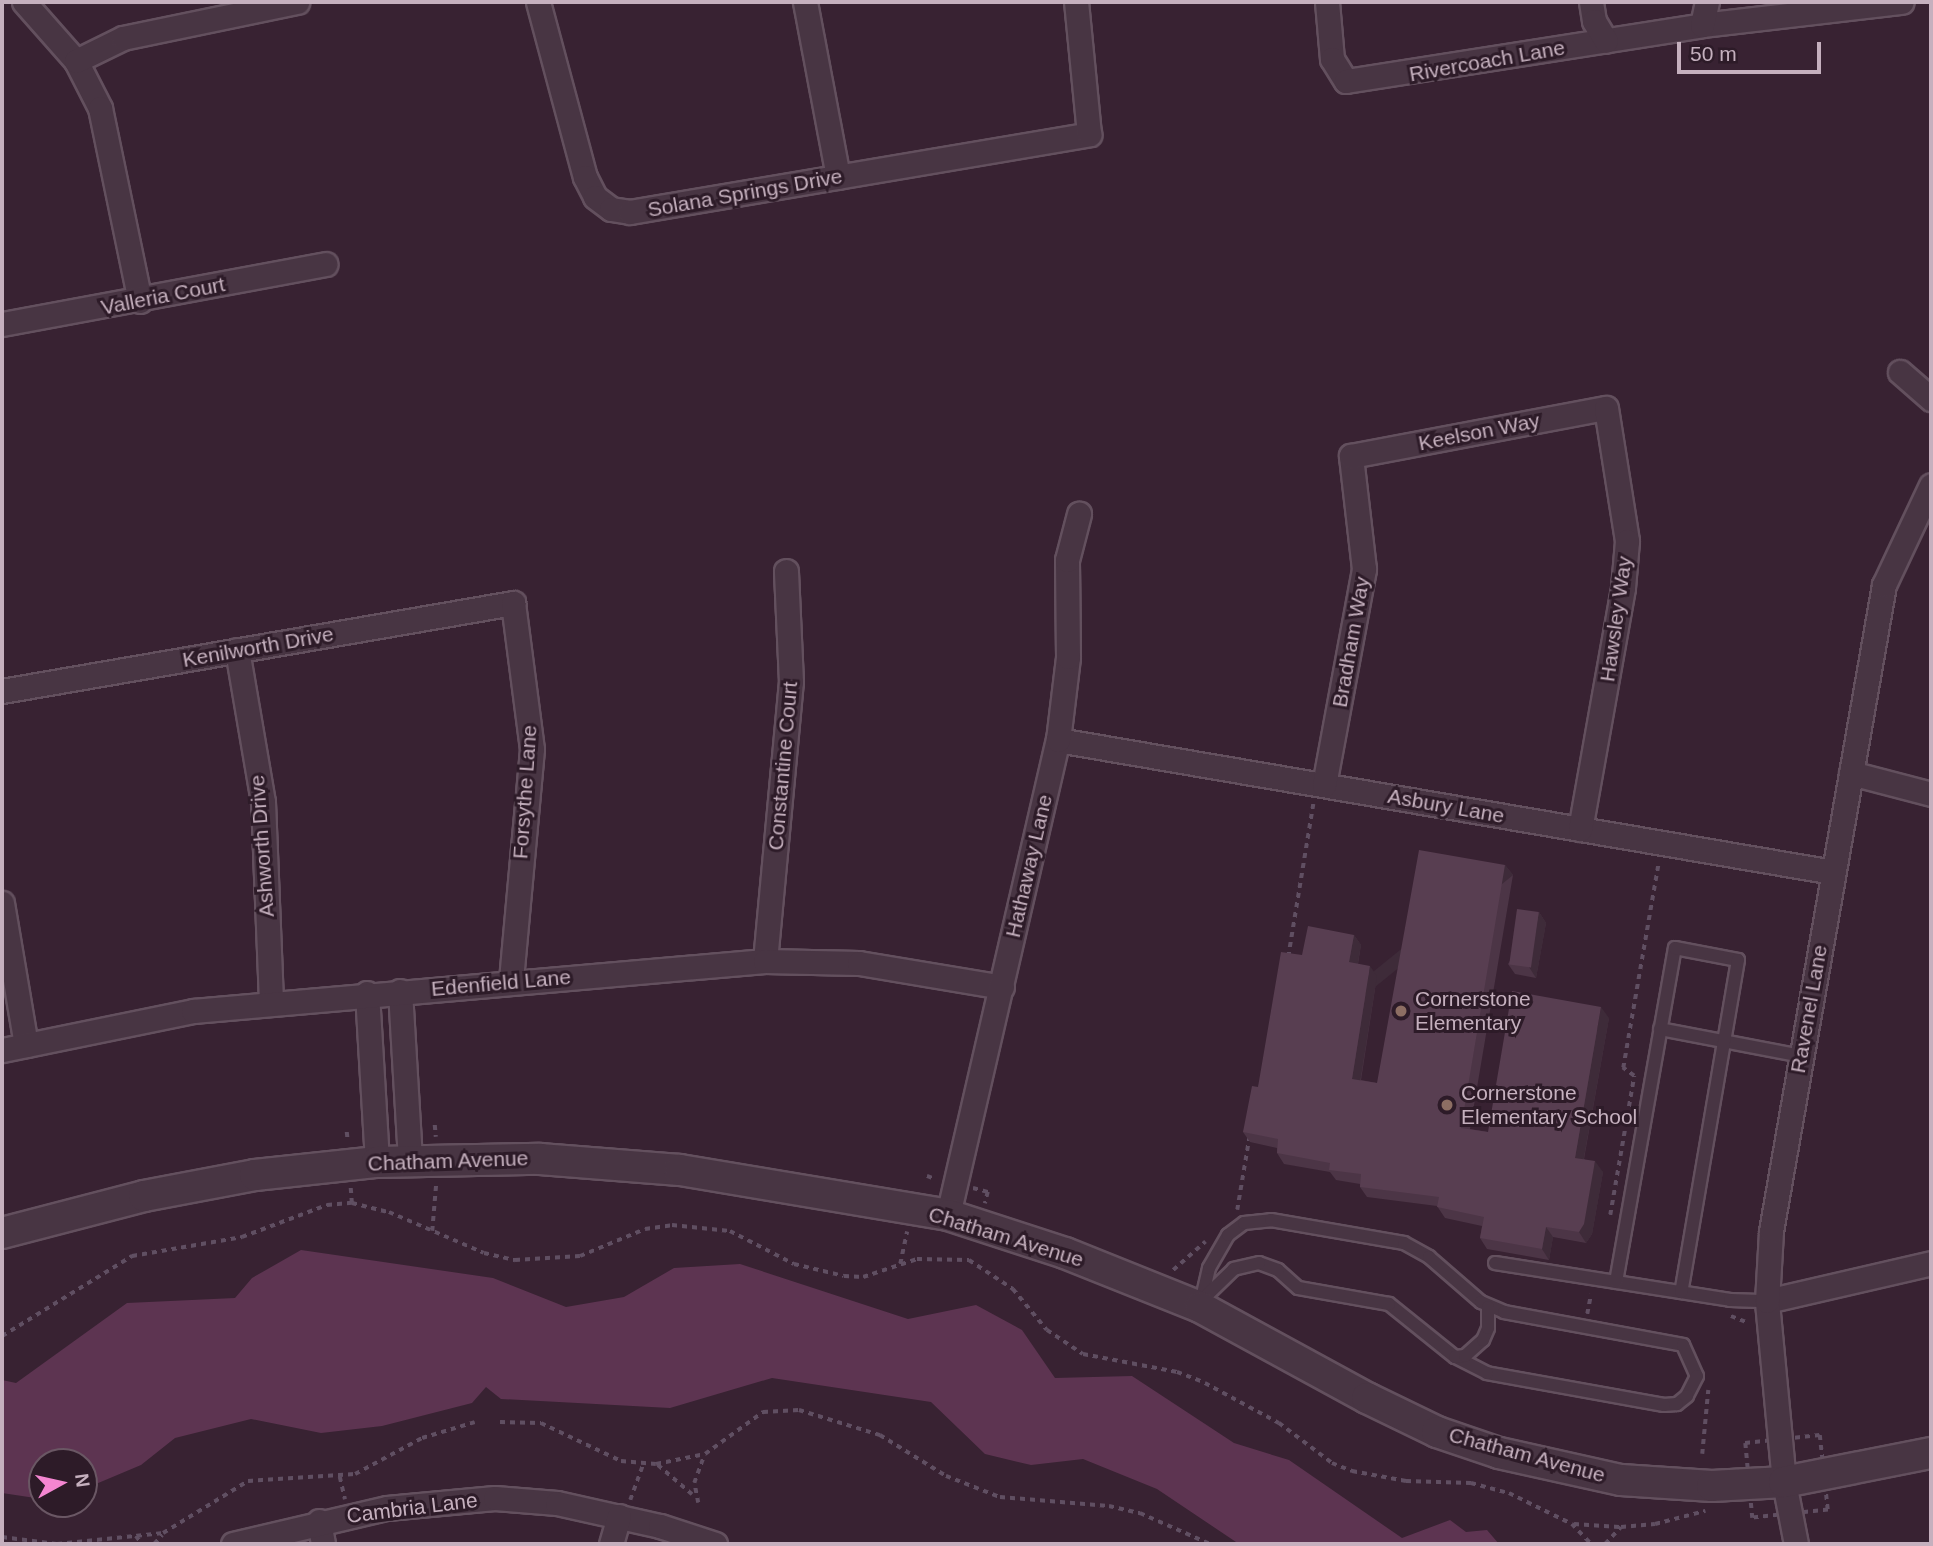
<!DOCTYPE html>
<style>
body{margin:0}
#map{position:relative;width:1933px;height:1546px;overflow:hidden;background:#382232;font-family:Arial,sans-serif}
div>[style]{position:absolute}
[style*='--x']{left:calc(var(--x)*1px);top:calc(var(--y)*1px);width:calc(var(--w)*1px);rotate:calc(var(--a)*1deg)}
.water>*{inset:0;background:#5d3451}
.path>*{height:3.5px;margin-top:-1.75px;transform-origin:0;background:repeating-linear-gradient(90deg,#604f62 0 5px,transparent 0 10px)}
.roads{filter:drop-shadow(2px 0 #63505e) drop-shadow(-2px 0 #63505e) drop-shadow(0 2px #63505e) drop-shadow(0 -2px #63505e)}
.service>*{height:12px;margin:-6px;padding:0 6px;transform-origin:6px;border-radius:6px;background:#483543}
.minor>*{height:23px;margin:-11.5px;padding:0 11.5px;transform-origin:11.5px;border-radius:11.5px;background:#483543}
.tertiary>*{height:30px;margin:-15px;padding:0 15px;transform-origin:15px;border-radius:15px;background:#483543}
.wall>*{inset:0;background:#4c3546}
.shaded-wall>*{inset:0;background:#3e2b39;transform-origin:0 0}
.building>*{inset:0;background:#583e51;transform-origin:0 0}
.dots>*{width:19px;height:19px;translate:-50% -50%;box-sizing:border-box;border:4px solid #2d1b28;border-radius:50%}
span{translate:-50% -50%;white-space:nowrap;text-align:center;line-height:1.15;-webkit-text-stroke:6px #2d1b28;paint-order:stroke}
.street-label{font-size:21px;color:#c5b0be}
.poi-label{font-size:21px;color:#c5b0be}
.left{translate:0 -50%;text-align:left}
.frame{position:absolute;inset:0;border:4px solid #c5b0be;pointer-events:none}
.north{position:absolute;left:28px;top:1448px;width:70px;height:70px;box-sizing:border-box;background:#2d1b28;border:2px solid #6a5764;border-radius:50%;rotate:82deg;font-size:19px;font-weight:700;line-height:28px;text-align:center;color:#c5b0be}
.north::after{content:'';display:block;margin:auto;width:24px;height:32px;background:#f486d1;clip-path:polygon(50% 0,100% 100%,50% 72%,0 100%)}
.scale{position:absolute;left:1677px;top:42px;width:144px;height:32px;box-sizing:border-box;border:4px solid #c5b0be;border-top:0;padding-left:9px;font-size:21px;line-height:24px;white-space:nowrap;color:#c5b0be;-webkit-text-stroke:5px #2d1b28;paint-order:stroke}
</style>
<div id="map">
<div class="water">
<div style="clip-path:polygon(301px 1250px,493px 1278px,566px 1307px,624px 1297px,674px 1268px,740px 1264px,908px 1319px,976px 1305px,1022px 1330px,1055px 1378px,1132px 1376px,1234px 1443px,1289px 1460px,1402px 1538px,1450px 1520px,1466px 1532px,1487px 1530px,1499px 1544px,1239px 1544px,1157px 1489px,1083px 1459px,1031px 1465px,985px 1454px,931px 1402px,772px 1378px,670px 1408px,501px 1399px,486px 1387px,472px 1403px,382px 1426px,321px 1433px,251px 1419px,175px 1438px,141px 1465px,84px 1489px,84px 1462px,42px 1462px,42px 1499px,2px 1493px,2px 1380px,16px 1383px,127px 1303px,235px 1298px,252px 1278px)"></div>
</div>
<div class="path">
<div style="--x:1288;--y:957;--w:155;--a:-80.7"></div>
<div style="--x:435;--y:1125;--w:12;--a:85"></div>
<div style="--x:347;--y:1132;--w:10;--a:84"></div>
<div style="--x:927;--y:1176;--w:9;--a:21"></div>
<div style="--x:351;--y:1188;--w:15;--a:86"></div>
<div style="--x:973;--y:1188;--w:16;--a:15"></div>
<div style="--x:988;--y:1192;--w:12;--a:104"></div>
<div style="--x:1237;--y:1210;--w:73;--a:-80.5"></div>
<div style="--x:1610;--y:1215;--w:141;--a:-80.2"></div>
<div style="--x:1634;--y:1076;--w:14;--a:-144"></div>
<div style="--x:1623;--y:1068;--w:206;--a:-80.2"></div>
<div style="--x:432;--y:1231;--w:48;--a:-85.2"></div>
<div style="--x:900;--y:1264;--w:33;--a:-78"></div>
<div style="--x:1173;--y:1270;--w:43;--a:-41.2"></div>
<div style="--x:1587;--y:1314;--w:20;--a:-79"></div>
<div style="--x:1731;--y:1316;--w:18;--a:22"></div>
<div style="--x:2;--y:1336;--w:153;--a:-31.6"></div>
<div style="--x:132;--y:1256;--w:112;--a:-9.8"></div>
<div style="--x:242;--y:1237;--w:91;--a:-20.6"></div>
<div style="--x:327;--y:1205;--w:25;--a:-5"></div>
<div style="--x:352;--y:1203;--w:38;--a:14"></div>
<div style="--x:389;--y:1212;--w:103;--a:23.3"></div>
<div style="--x:484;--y:1253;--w:32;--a:13"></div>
<div style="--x:515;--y:1260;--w:65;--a:-3.5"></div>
<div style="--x:580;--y:1256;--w:70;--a:-22.6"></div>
<div style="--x:645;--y:1229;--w:27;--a:-8"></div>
<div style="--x:672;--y:1225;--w:58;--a:5.9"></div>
<div style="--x:730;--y:1231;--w:72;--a:27.3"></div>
<div style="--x:794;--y:1264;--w:51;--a:13.5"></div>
<div style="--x:844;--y:1276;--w:19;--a:3"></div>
<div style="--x:863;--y:1277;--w:57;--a:-18.4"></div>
<div style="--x:917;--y:1259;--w:52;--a:1.1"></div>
<div style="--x:969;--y:1260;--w:53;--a:33.4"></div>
<div style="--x:1013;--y:1289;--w:53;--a:50.3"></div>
<div style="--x:1047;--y:1330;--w:43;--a:33.7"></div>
<div style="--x:1083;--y:1354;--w:96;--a:10.8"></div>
<div style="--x:1177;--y:1372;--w:30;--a:21"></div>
<div style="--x:1205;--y:1383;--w:84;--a:28.4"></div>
<div style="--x:1279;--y:1423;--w:66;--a:37"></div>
<div style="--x:1332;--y:1463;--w:22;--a:22"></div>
<div style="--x:1352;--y:1471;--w:55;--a:10.5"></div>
<div style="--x:1406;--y:1481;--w:65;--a:1.8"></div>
<div style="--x:1471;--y:1483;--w:39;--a:15"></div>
<div style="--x:1509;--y:1493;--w:70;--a:26.2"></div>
<div style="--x:1572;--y:1524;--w:28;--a:46"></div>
<div style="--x:500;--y:1422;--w:41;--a:1.4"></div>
<div style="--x:541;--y:1423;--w:89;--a:25.4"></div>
<div style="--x:621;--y:1461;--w:35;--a:5"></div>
<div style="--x:656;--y:1464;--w:50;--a:-11.5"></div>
<div style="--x:705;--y:1454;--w:72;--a:-35.9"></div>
<div style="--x:763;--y:1412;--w:36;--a:-3"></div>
<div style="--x:799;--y:1410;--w:85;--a:17.2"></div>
<div style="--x:880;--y:1435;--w:78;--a:31.8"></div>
<div style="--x:946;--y:1476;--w:58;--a:21.3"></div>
<div style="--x:1000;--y:1497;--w:109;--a:4.7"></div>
<div style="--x:1109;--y:1506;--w:32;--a:13"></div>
<div style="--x:1140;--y:1513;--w:77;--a:23.9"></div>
<div style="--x:1820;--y:1435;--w:75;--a:83.9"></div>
<div style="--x:1828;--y:1510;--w:76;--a:174"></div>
<div style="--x:1752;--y:1518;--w:75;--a:-95.3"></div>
<div style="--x:1745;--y:1443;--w:75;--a:-6.1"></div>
<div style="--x:1702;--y:1454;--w:64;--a:-84.6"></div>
<div style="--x:658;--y:1465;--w:45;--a:40.5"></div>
<div style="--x:340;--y:1477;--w:23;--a:77"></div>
<div style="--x:630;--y:1500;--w:37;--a:-70"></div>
<div style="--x:698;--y:1503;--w:20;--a:-101"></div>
<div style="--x:694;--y:1483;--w:29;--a:-70"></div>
<div style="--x:1574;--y:1524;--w:45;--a:3.8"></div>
<div style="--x:136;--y:1536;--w:10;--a:53"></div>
<div style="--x:2;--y:1537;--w:55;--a:7.3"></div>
<div style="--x:57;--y:1544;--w:107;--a:-5.9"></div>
<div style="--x:163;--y:1533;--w:100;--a:-31.5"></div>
<div style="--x:248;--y:1481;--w:107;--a:-3.7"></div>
<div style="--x:355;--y:1474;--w:76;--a:-28.2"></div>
<div style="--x:422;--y:1438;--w:55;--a:-16.8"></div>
<div style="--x:154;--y:1544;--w:12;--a:-48"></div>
<div style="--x:1605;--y:1544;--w:23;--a:-47"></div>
<div style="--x:1621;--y:1527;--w:34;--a:-5"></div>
<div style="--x:1655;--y:1524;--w:52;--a:-14.6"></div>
</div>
<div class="roads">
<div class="service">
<div style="--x:1660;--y:1029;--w:144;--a:10.8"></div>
<div style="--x:1495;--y:1263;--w:238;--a:8.9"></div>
<div style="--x:1730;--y:1300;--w:37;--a:2"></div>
<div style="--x:1616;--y:1282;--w:339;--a:-80"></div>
<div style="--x:1675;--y:948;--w:64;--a:10.8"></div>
<div style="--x:1738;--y:960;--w:337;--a:99.7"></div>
<div style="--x:1200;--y:1307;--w:40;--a:-77"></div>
<div style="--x:1209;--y:1268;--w:38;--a:-60"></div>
<div style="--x:1228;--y:1235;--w:20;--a:-37"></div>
<div style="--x:1244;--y:1223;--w:27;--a:-6"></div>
<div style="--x:1271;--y:1220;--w:135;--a:9.8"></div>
<div style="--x:1404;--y:1243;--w:29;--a:29"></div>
<div style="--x:1429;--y:1257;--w:69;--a:40.9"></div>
<div style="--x:1481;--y:1302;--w:25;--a:23"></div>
<div style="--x:1504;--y:1312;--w:182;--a:10.4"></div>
<div style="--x:1683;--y:1345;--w:34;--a:66"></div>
<div style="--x:1697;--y:1376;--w:22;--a:117"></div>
<div style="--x:1687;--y:1396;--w:13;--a:141"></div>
<div style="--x:1677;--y:1404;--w:13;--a:176"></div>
<div style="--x:1664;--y:1405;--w:180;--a:-169.8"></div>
<div style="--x:1487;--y:1373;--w:36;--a:-153"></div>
<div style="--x:1455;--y:1357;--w:85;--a:-141.2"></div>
<div style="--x:1389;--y:1304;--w:92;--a:-170"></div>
<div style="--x:1298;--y:1288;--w:27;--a:-138"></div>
<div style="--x:1278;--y:1270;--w:20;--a:-160"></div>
<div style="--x:1259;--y:1263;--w:26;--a:167"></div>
<div style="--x:1234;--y:1269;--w:39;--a:136"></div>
<div style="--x:1455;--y:1357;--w:10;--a:-6"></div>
<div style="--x:1465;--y:1356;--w:24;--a:-42"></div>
<div style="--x:1483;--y:1340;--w:13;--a:-67"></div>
<div style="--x:1488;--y:1328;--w:21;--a:-90"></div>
</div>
<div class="minor">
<div style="--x:24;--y:2;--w:79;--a:48.6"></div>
<div style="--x:76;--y:61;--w:53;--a:62.9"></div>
<div style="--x:100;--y:108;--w:197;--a:78.3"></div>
<div style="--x:538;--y:2;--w:181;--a:75"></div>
<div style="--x:585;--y:177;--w:22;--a:63"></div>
<div style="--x:595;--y:197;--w:20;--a:37"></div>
<div style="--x:611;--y:209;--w:19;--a:9"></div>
<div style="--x:630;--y:212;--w:466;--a:-9.6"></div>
<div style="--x:1089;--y:134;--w:133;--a:-95.6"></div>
<div style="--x:805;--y:2;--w:178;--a:79.3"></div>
<div style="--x:1327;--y:2;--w:57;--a:85"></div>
<div style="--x:1332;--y:59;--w:26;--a:58"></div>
<div style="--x:1346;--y:81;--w:360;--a:-8.9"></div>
<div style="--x:1702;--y:25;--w:201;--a:-6.6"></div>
<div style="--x:1591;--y:2;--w:19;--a:81"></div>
<div style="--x:1594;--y:21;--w:23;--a:59"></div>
<div style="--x:1702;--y:25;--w:24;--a:-78"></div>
<div style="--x:76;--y:61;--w:52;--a:-26.1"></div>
<div style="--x:123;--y:38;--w:178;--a:-11.7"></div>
<div style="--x:2;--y:324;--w:329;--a:-10.5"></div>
<div style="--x:1900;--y:372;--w:41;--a:41.1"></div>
<div style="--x:237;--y:650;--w:154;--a:80.3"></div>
<div style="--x:263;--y:802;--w:200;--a:87.7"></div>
<div style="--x:2;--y:691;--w:519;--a:-9.77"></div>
<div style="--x:513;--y:603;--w:147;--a:82.6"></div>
<div style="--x:532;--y:749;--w:234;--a:95.2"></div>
<div style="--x:1058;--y:740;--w:786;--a:9.67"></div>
<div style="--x:1851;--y:773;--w:83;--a:14.7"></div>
<div style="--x:1324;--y:785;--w:220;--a:-79.5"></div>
<div style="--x:1364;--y:569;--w:114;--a:-96.6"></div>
<div style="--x:1351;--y:456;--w:259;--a:-10.7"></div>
<div style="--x:1606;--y:408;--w:135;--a:81"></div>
<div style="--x:1627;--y:541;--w:47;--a:94.9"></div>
<div style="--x:1623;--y:588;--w:245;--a:100.1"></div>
<div style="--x:2;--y:903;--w:144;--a:80.4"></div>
<div style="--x:765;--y:961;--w:280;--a:-84.7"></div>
<div style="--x:791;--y:682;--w:111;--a:-92.6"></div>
<div style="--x:400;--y:991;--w:168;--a:86.6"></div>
<div style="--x:367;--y:993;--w:169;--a:86.6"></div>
<div style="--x:2;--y:1050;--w:195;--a:-11.5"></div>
<div style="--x:193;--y:1011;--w:574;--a:-5"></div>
<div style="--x:765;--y:961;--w:94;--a:1.2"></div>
<div style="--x:859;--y:963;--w:145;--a:9.5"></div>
<div style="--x:948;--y:1215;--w:488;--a:-77"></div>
<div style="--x:1058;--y:740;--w:84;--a:-83.1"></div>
<div style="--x:1068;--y:657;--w:97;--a:-90.6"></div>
<div style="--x:1067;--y:560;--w:48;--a:-75.4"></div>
<div style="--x:1767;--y:1301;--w:168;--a:-13"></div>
<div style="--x:319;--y:1521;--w:23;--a:80"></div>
<div style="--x:233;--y:1544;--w:158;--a:-13.2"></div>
<div style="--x:387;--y:1508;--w:108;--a:-5.3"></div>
<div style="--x:495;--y:1498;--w:62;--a:4.6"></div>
<div style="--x:557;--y:1503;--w:106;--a:12.6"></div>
<div style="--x:660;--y:1526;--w:58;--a:18.1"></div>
<div style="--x:611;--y:1544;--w:29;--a:-74"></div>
<div style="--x:1796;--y:1544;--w:63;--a:-101"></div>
<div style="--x:1784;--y:1482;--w:182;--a:-95.4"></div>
<div style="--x:1767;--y:1301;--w:70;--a:-86.7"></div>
<div style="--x:1771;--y:1231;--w:656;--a:-80.08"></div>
<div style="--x:1884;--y:585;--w:110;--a:-64.8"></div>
</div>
<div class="tertiary">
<div style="--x:2;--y:1233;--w:147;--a:-14.6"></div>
<div style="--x:144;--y:1196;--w:113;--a:-10.7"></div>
<div style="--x:255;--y:1175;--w:123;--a:-6.1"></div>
<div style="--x:377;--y:1162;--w:163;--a:-1.1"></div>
<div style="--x:540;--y:1159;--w:140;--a:4.5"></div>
<div style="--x:680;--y:1170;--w:272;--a:9.5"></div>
<div style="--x:948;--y:1215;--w:123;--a:18"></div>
<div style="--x:1065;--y:1253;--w:145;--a:21.8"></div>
<div style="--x:1200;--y:1307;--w:190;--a:28.6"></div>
<div style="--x:1367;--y:1398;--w:78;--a:25.9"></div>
<div style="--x:1437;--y:1432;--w:65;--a:18.7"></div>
<div style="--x:1499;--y:1453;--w:125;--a:12.5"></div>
<div style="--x:1621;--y:1480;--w:91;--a:3.8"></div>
<div style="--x:1712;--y:1486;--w:72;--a:-3.2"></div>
<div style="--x:1784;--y:1482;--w:150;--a:-11.2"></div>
</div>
</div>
<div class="wall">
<div style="clip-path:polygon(1505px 865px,1513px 875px,1470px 1129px,1488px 1132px,1609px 1018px,1584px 1159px,1603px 1172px,1592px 1234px,1586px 1243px,1553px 1237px,1549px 1260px,1487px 1249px,1480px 1238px,1482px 1226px,1445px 1218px,1437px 1206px,1367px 1197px,1360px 1187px,1360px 1184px,1336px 1180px,1330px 1172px,1284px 1164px,1277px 1153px,1277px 1148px,1250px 1142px,1243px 1132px,1302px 955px,1354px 935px,1361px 945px,1358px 964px,1377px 976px,1361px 1080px,1377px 1083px)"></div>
<div style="clip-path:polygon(1539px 912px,1546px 923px,1536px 978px,1515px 974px,1508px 964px)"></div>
</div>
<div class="shaded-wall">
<div style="left:1505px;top:865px;width:13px;height:267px;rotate:51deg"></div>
<div style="clip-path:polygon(1539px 912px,1546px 923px,1536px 978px,1529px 967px)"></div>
<div style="clip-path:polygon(1354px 935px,1361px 945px,1356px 973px,1349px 962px)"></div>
<div style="clip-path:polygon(1370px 966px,1377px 976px,1359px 1089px,1352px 1079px)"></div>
<div style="clip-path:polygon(1601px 1007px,1609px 1018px,1582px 1168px,1575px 1158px)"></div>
<div style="clip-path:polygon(1595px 1161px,1603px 1172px,1592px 1234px,1586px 1243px,1579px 1232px)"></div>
<div style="clip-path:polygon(1546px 1227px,1553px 1237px,1549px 1260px,1542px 1249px)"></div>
</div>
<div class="building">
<div style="clip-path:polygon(1419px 850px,1505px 865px,1461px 1128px,1488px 1132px,1512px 991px,1601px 1007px,1575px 1158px,1595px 1161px,1584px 1224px,1579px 1232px,1546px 1227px,1542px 1249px,1480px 1238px,1484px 1217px,1437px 1207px,1439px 1197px,1360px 1187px,1361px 1174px,1329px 1170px,1330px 1163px,1277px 1153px,1278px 1139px,1243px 1132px,1252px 1086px,1258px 1087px,1281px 952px,1302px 955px,1308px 926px,1354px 935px,1349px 962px,1370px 966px,1352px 1079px,1377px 1083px)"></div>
<div style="left:1517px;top:909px;width:22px;height:56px;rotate:8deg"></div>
</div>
<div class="dots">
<div style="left:1401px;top:1011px;background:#8d6e63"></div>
<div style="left:1447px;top:1105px;background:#8d6e63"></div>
</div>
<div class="street-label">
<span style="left:1487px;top:61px;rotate:-10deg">Rivercoach Lane</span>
<span style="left:745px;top:193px;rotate:-10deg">Solana Springs Drive</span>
<span style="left:163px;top:296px;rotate:-11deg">Valleria Court</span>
<span style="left:1479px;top:432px;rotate:-11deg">Keelson Way</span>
<span style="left:1616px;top:619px;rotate:-82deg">Hawsley Way</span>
<span style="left:1351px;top:642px;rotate:-80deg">Bradham Way</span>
<span style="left:258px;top:647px;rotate:-10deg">Kenilworth Drive</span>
<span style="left:783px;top:766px;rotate:-85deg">Constantine Court</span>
<span style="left:525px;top:792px;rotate:-86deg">Forsythe Lane</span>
<span style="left:1446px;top:806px;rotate:10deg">Asbury Lane</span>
<span style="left:262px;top:846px;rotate:-94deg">Ashworth Drive</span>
<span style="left:1029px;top:866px;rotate:-77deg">Hathaway Lane</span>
<span style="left:501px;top:983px;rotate:-5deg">Edenfield Lane</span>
<span style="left:1809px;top:1009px;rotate:-80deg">Ravenel Lane</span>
<span style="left:448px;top:1161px;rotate:-2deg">Chatham Avenue</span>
<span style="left:1006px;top:1237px;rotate:17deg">Chatham Avenue</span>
<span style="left:1527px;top:1455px;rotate:15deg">Chatham Avenue</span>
<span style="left:412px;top:1508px;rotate:-7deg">Cambria Lane</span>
</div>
<div class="poi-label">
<span class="left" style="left:1415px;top:1011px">Cornerstone<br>Elementary</span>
<span class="left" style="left:1461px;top:1105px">Cornerstone<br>Elementary School</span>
</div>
<div class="frame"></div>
<div class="north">N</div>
<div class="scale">50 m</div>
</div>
